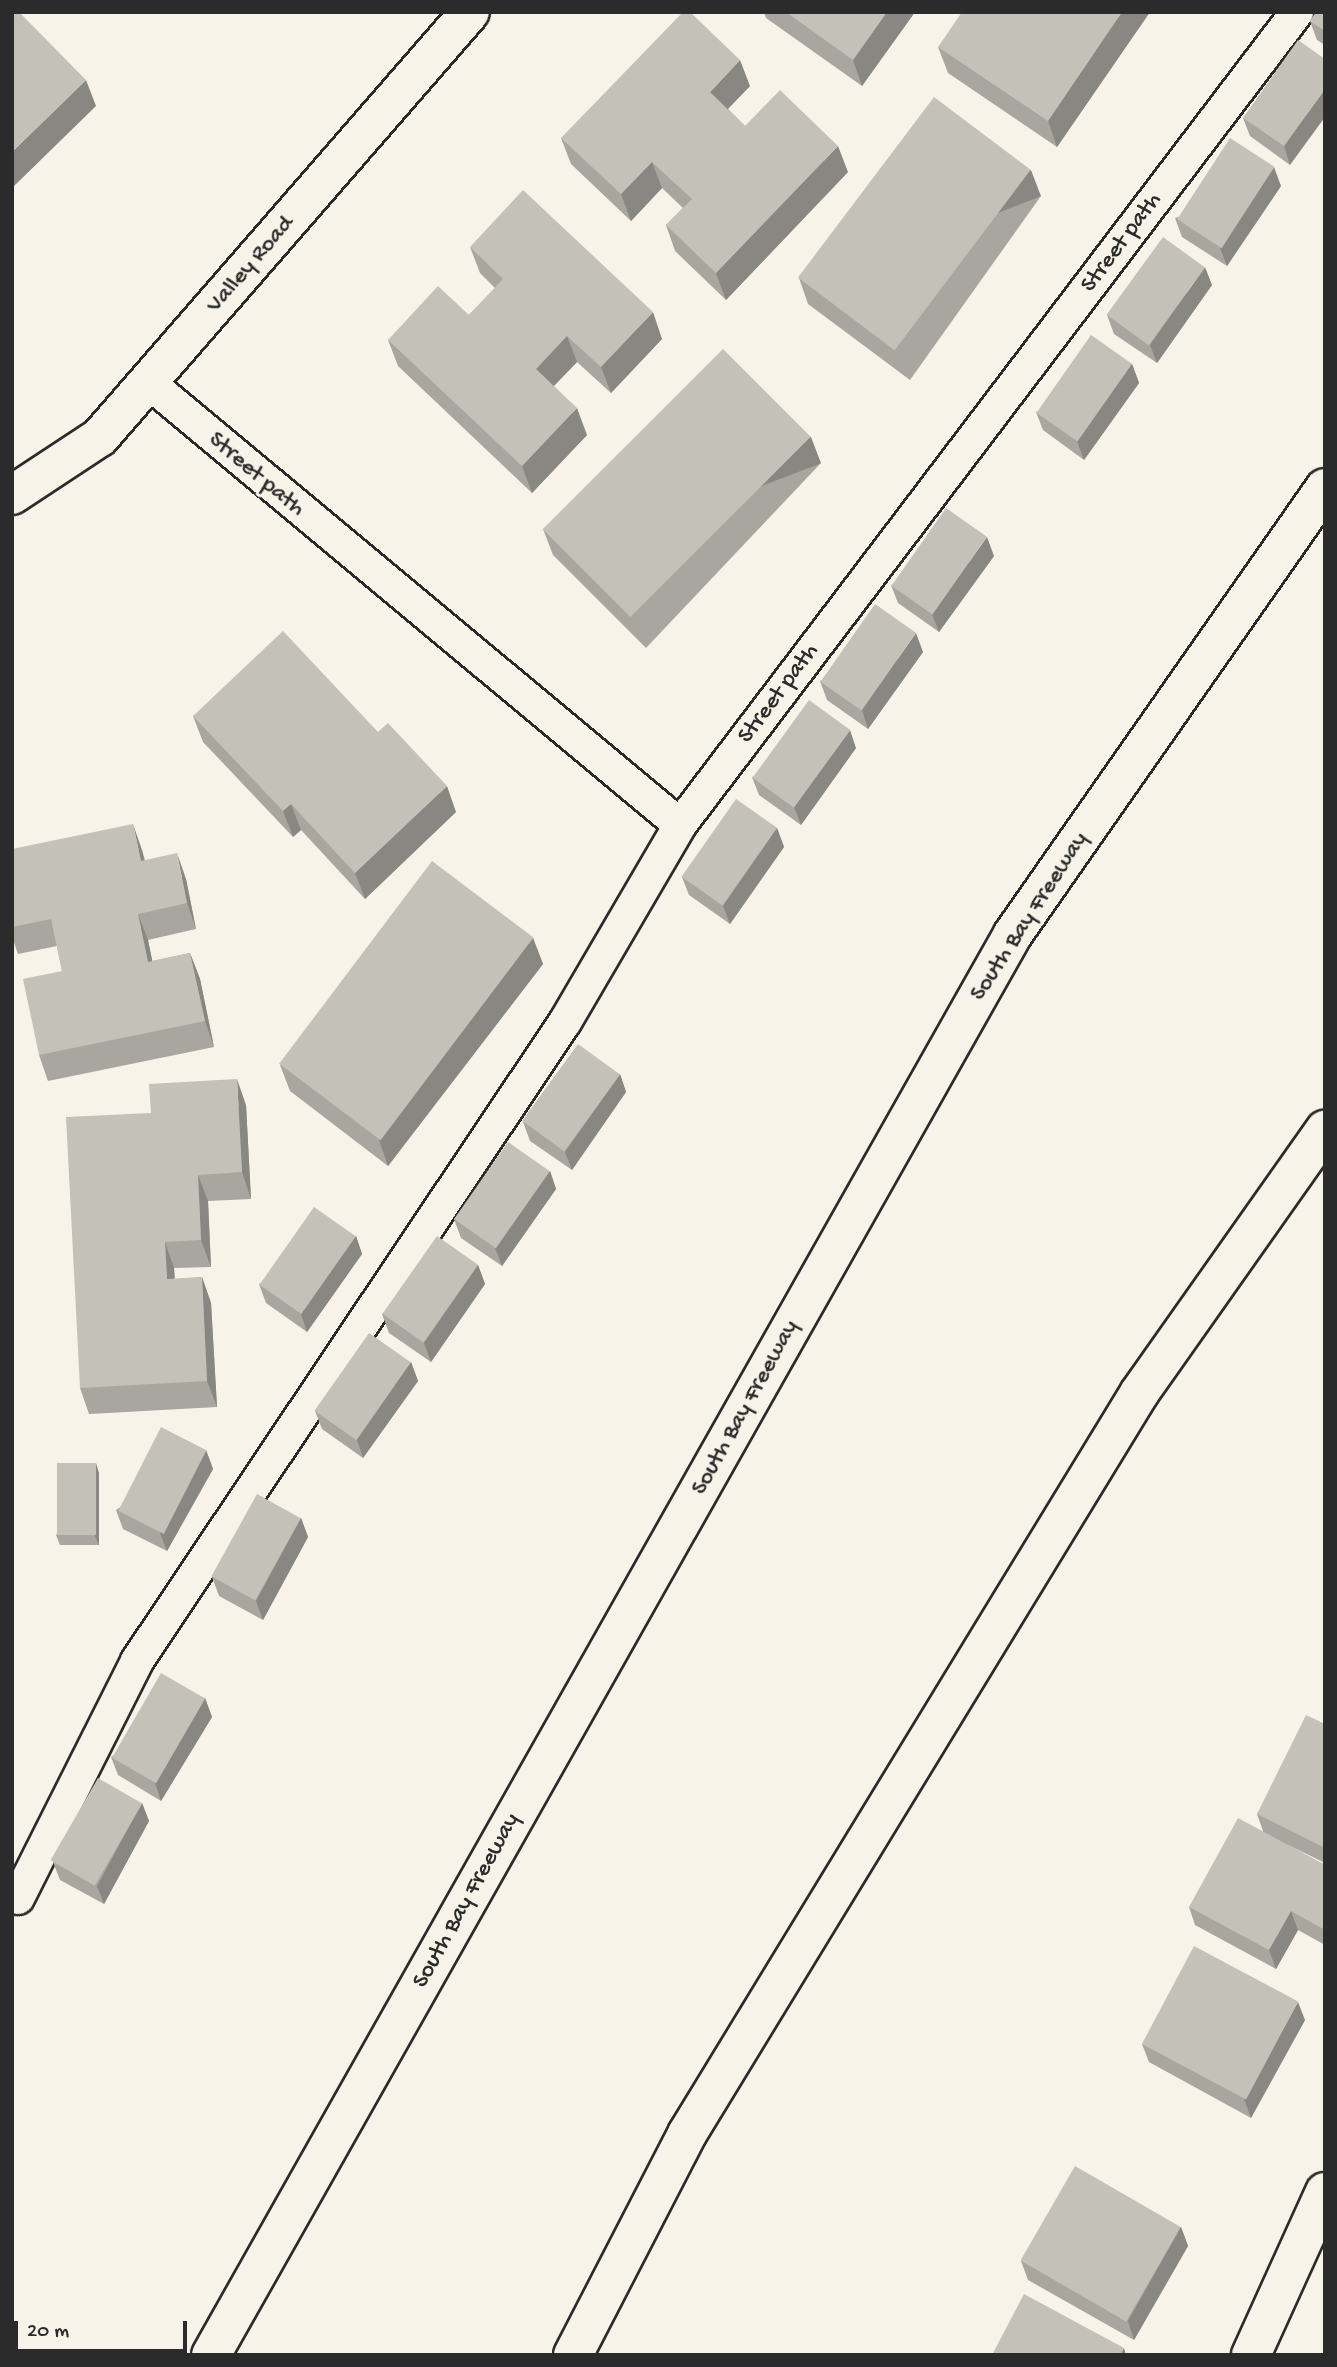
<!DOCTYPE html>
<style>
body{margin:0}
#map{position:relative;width:1337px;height:2367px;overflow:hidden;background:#f7f3e8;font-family:"Gochi Hand",sans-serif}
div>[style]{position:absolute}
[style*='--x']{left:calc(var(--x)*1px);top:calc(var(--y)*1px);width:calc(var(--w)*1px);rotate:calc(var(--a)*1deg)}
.roads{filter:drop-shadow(2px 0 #2b2b2b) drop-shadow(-2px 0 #2b2b2b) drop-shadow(0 2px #2b2b2b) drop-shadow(0 -2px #2b2b2b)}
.service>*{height:32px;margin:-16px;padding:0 16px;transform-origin:16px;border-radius:16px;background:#f7f3e8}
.tertiary>*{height:38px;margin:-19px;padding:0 19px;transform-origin:19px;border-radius:19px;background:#f7f3e8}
.secondary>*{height:38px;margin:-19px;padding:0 19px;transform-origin:19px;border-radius:19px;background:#f7f3e8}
.motorway>*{height:38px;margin:-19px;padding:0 19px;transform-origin:19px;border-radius:19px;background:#f7f3e8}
.wall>*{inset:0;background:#a9a69f}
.shaded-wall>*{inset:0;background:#898782;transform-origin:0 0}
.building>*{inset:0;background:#c4c1b9;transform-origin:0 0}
span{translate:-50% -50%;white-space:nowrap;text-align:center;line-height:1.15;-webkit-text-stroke:6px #f7f3e8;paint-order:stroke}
.street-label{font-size:24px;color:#2b2b2b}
.frame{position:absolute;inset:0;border:14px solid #2b2b2b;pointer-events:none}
.scale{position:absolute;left:14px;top:2321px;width:173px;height:32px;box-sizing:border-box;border:4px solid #2b2b2b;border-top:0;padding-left:9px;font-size:21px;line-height:24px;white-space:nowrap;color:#2b2b2b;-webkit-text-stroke:5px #f7f3e8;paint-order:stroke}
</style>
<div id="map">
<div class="roads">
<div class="service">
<div style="--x:148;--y:382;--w:692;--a:39.78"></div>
<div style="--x:18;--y:1898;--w:265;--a:-63.3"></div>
<div style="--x:137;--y:1661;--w:769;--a:-56.19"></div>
<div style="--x:565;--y:1022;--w:228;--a:-59.7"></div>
<div style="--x:680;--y:825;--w:1021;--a:-52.8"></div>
</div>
<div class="tertiary">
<div style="--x:12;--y:495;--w:105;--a:-33.4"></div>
<div style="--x:100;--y:437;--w:563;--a:-48.96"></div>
</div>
<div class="secondary">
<div style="--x:1251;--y:2355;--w:179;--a:-65.6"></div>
</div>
<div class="motorway">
<div style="--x:211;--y:2355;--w:1632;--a:-60.56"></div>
<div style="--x:1013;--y:934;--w:544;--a:-55.03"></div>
<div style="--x:573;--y:2355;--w:249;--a:-62.7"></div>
<div style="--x:687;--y:2134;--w:869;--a:-58.6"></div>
<div style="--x:1140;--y:1392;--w:321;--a:-54.8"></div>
</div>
</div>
<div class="wall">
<div style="clip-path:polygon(764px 12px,915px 12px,862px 86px,766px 18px)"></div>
<div style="clip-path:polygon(1150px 12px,1057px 147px,948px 73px,938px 47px)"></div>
<div style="clip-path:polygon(1325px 12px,1325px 45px,1317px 40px,1310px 21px)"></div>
<div style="clip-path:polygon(1325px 59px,1290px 165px,1250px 136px,1243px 118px)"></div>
<div style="clip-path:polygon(750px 86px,728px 109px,745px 126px,848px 172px,726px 300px,675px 251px,666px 225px,683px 208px,662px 188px,631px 221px,571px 164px,561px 138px)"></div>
<div style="clip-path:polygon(1281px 186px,1227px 266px,1182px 237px,1175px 218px)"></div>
<div style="clip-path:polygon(1041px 196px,910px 380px,808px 304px,799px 278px)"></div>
<div style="clip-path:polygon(470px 247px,662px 339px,611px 393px,577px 362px,554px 386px,587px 435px,532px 493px,398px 366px,388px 340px,469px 315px,495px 288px,480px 273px)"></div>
<div style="clip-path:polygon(1212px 285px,1157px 363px,1114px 334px,1107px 315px)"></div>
<div style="clip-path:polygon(1132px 364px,1139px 383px,1084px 460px,1043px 430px,1036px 412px)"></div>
<div style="clip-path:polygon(821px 463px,646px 648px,553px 555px,543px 529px)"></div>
<div style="clip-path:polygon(994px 556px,939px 632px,898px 603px,891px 585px)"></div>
<div style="clip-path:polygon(923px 652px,868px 729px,827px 700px,820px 681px)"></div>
<div style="clip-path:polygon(193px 716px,378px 732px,456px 812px,365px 899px,301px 830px,293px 837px,203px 742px)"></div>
<div style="clip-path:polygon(856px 748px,801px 825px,759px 795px,752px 777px)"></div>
<div style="clip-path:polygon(777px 828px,784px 847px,730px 924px,689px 895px,682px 877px)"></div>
<div style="clip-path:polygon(12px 849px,142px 850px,145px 860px,186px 879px,196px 929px,148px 940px,152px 961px,190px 953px,200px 979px,214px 1047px,48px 1081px,39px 1055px,62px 971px,57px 946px,18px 954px,12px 937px)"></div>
<div style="clip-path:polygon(533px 938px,543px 964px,388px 1166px,290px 1091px,280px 1065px)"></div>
<div style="clip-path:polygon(620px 1074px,626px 1092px,572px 1170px,530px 1141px,523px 1122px)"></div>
<div style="clip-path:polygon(246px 1105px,251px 1199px,208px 1201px,211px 1267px,174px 1268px,175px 1279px,202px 1277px,211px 1303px,217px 1407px,89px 1414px,80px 1388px,151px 1113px)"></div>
<div style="clip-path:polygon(550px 1171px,556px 1189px,502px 1266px,461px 1238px,454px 1219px)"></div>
<div style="clip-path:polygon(356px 1236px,362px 1254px,307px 1332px,266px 1303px,259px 1284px)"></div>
<div style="clip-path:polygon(478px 1265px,485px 1284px,431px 1362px,389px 1333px,382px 1314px)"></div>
<div style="clip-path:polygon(411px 1362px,418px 1381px,363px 1458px,322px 1429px,315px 1411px)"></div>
<div style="clip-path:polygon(206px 1450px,213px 1469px,167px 1551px,123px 1529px,116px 1510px)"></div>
<div style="clip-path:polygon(99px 1473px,99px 1545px,60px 1545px,56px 1535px)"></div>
<div style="clip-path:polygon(301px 1518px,308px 1537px,263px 1620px,219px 1596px,212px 1577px)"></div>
<div style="clip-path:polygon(205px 1698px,212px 1717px,161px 1801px,118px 1775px,111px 1757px)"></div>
<div style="clip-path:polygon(1325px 1724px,1325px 1863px,1284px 1843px,1325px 1865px,1325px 1945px,1298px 1930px,1276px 1969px,1195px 1925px,1189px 1907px,1263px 1831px,1257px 1814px)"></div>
<div style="clip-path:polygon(142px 1803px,149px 1821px,104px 1904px,60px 1880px,53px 1862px)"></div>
<div style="clip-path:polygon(1305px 2020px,1251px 2118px,1149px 2062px,1142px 2044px)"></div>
<div style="clip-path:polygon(1181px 2227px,1188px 2246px,1134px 2340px,1028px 2280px,1021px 2261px)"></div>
</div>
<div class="shaded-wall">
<div style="clip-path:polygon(887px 12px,915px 12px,862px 86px,853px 60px)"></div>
<div style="clip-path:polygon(1122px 12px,1150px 12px,1057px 147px,1048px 121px)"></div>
<div style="clip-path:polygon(740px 60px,750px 86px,719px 118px,710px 92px)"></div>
<div style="clip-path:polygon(86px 80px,96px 106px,12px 188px,12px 152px)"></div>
<div style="clip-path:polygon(1325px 89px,1325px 117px,1290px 165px,1284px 146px)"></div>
<div style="clip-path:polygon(838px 146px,848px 172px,726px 300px,716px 273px)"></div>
<div style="clip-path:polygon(652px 162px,662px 188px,631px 221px,621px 194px)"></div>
<div style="clip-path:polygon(1274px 167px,1281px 186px,1227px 266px,1220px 248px)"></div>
<div style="left:1031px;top:170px;width:28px;height:226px;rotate:69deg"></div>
<div style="clip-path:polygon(1205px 267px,1212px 285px,1157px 363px,1150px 345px)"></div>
<div style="clip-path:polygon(653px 312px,662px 339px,611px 393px,601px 367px)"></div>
<div style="clip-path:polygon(567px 336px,577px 362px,545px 395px,536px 369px)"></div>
<div style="clip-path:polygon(1132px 364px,1139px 383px,1084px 460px,1077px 441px)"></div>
<div style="clip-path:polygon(577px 408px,587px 435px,532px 493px,522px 466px)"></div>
<div style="left:811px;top:437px;width:28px;height:255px;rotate:69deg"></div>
<div style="clip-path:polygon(987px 537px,994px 556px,939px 632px,932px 614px)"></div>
<div style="clip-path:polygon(916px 633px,923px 652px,868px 729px,862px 710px)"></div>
<div style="clip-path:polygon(850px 730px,856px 748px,801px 825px,794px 807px)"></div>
<div style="clip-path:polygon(447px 786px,456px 812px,365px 899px,355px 873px)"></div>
<div style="clip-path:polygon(291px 804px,301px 830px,293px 837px,283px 811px)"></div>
<div style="clip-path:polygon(133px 824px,142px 850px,150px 887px,141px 861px)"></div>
<div style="clip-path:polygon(777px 828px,784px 847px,730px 924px,723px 906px)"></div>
<div style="clip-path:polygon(177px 853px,186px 879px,196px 929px,187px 903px)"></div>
<div style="clip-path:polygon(138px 914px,148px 940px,158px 988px,148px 962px)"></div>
<div style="clip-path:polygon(533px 938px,543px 964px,388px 1166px,379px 1140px)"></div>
<div style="clip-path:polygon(190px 953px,200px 979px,214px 1047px,205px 1021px)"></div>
<div style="clip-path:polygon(620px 1074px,626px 1092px,572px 1170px,565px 1152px)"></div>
<div style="clip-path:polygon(237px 1079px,246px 1105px,251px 1199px,242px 1172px)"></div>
<div style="clip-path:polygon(550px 1171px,556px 1189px,502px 1266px,495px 1248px)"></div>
<div style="clip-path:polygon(198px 1175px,208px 1201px,211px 1267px,201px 1240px)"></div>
<div style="clip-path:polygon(356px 1236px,362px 1254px,307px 1332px,301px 1314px)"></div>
<div style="clip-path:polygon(165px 1242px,174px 1268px,176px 1305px,167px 1279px)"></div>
<div style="clip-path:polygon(478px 1265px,485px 1284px,431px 1362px,424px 1343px)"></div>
<div style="clip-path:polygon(202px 1277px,211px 1303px,217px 1407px,207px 1381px)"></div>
<div style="clip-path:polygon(411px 1362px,418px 1381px,363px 1458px,357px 1440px)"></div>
<div style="clip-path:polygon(206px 1450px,213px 1469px,167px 1551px,160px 1533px)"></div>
<div style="clip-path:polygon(96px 1463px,99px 1473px,99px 1545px,95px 1536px)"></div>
<div style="clip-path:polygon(301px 1518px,308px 1537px,263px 1620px,256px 1601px)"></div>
<div style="clip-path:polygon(205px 1698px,212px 1717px,161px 1801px,155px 1783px)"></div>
<div style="clip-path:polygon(142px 1803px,149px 1821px,104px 1904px,97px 1886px)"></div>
<div style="clip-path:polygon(1291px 1911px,1298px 1930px,1276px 1969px,1269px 1950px)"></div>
<div style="clip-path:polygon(1298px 2002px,1305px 2020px,1251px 2118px,1244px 2099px)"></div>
<div style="clip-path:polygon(1181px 2227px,1188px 2246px,1134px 2340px,1128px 2321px)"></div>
<div style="clip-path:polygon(1124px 2348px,1126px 2355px,1120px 2355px)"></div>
</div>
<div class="building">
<div style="clip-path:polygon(12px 12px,19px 12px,86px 80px,12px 152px)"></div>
<div style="clip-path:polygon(683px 12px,690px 12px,740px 60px,710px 92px,745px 126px,780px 90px,838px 146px,716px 273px,666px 225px,692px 199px,652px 162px,621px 194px,561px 138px)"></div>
<div style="clip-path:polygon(786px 12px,887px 12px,853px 60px)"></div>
<div style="clip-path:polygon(962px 12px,1122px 12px,1048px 121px,938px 47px)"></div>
<div style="clip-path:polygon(1316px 12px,1325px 12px,1325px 31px,1310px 21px)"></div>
<div style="clip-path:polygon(1298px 40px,1325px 59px,1325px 89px,1284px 146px,1243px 118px)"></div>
<div style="left:934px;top:97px;width:121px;height:226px;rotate:37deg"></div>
<div style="left:1230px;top:138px;width:53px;height:97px;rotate:33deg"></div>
<div style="clip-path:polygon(523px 190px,653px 312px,601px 367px,567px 336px,536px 369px,577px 408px,522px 466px,388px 340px,438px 286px,469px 315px,503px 279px,470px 247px)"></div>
<div style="left:1163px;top:237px;width:52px;height:96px;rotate:36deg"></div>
<div style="left:1091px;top:335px;width:50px;height:95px;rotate:35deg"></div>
<div style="left:723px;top:349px;width:124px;height:255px;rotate:45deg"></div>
<div style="left:946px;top:508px;width:50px;height:95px;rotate:35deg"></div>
<div style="left:875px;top:604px;width:50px;height:95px;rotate:35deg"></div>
<div style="clip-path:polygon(283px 631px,378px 732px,388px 723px,447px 786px,355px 873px,291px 804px,283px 811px,193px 716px)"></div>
<div style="left:809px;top:700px;width:51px;height:96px;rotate:36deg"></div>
<div style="left:736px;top:799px;width:50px;height:95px;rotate:35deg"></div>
<div style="clip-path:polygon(133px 824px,141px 861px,177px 853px,187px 903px,138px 914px,148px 962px,190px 953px,205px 1021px,39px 1055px,23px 979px,62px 971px,51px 919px,12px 927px,12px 849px)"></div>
<div style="left:432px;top:861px;width:127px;height:254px;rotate:37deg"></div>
<div style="left:578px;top:1044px;width:52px;height:95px;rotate:36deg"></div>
<div style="clip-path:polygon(237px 1079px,242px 1172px,198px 1175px,201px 1240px,165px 1242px,167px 1279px,202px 1277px,207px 1381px,80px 1388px,66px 1117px,151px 1113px,149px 1084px)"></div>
<div style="left:508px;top:1142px;width:51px;height:94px;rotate:35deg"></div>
<div style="left:314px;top:1207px;width:51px;height:95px;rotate:35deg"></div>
<div style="left:437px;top:1236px;width:50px;height:95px;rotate:35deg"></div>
<div style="left:369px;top:1333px;width:51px;height:95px;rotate:35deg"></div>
<div style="left:161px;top:1427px;width:51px;height:94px;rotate:27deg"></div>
<div style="left:57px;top:1463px;width:39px;height:72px"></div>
<div style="left:257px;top:1494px;width:50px;height:94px;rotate:29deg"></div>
<div style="left:161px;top:1673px;width:51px;height:98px;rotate:30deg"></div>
<div style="clip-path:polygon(1306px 1715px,1325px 1724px,1325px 1848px,1257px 1814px)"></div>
<div style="left:98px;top:1778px;width:51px;height:95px;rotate:30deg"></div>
<div style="clip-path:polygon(1238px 1818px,1325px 1865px,1325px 1930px,1291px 1911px,1269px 1950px,1189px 1907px)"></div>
<div style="left:1194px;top:1946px;width:118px;height:111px;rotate:28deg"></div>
<div style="left:1075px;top:2166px;width:122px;height:109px;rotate:30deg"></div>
<div style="clip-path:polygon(1024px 2294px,1124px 2348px,1120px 2355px,992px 2355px)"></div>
</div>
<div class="street-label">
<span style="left:1122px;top:243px;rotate:-53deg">Street path</span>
<span style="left:251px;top:265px;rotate:-49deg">Valley Road</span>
<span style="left:256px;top:475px;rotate:40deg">Street path</span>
<span style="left:779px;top:694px;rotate:-53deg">Street path</span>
<span style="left:1030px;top:917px;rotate:-57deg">South Bay Freeway</span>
<span style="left:746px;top:1408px;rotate:-61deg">South Bay Freeway</span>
<span style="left:467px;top:1901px;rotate:-61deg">South Bay Freeway</span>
</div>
<div class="frame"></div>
<div class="scale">20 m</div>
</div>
